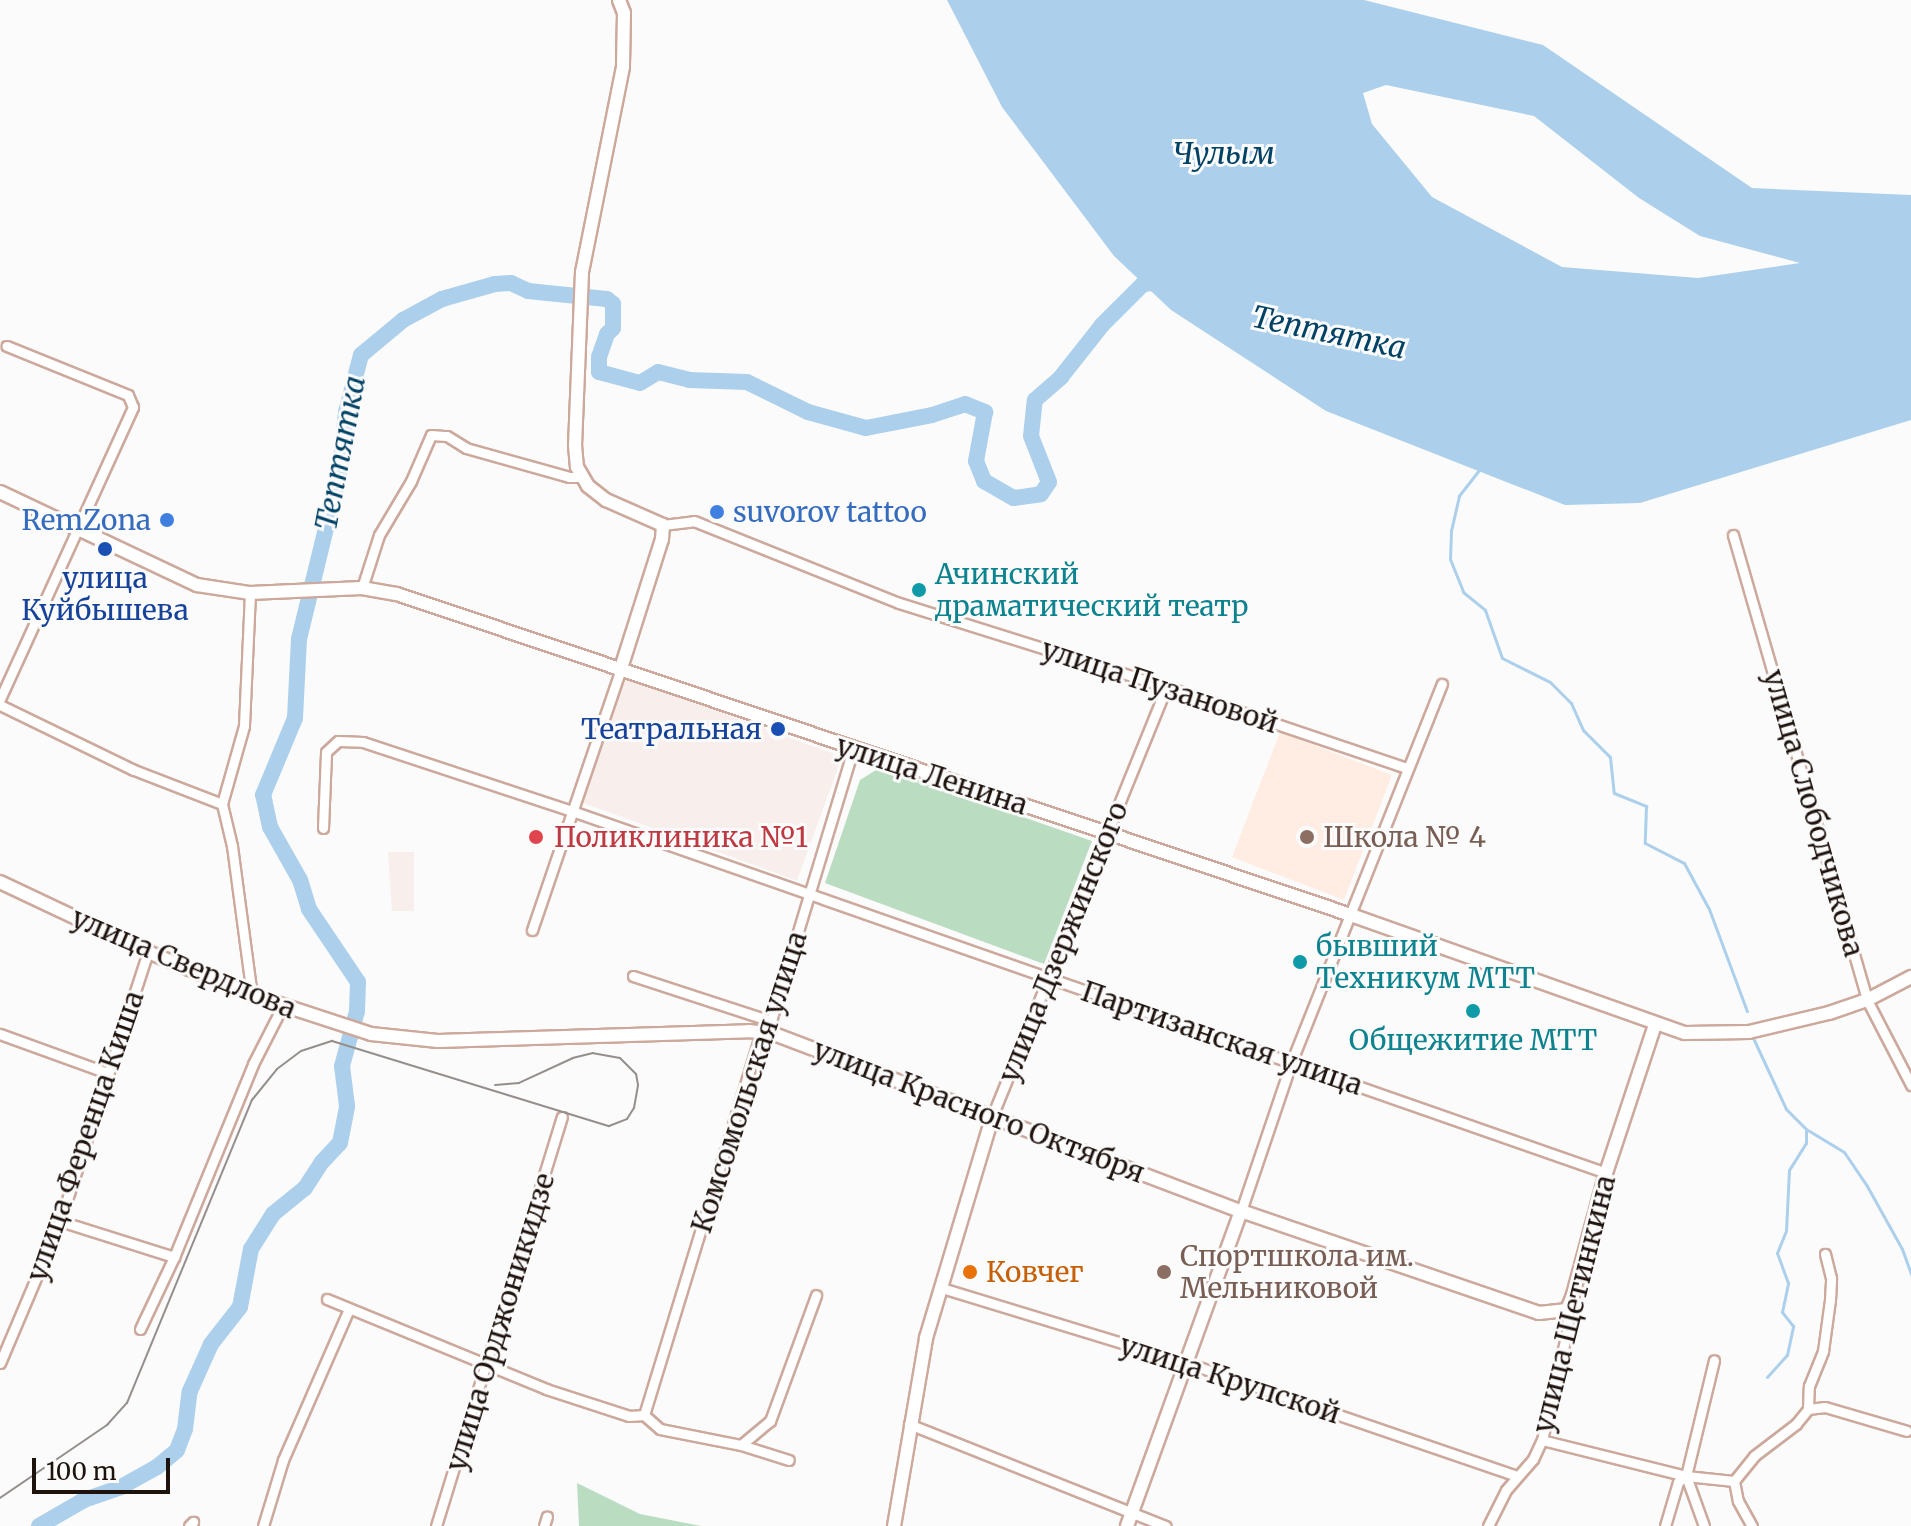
<!DOCTYPE html>
<meta charset="utf-8">
<style>
body{margin:0}
#map{position:relative;width:1911px;height:1526px;overflow:hidden;background:#fbfbfb;font-family:Merriweather,serif}
div>[style]{position:absolute}
[style*='--x']{left:calc(var(--x)*1px);top:calc(var(--y)*1px);width:calc(var(--w)*1px);rotate:calc(var(--a)*1deg)}
.built>*{inset:0;background:#f8efec;transform-origin:0 0}
.education>*{inset:0;background:#ffede3;transform-origin:0 0}
.green>*{inset:0;background:#badcc1}
.water>*{inset:0;background:#acd0eb}
.stream>*{height:3px;margin:-1.5px;padding:0 1.5px;transform-origin:1.5px;border-radius:1.5px;background:#acd0eb}
.river>*{height:16px;margin:-8px;padding:0 8px;transform-origin:8px;border-radius:8px;background:#acd0eb}
.roads{filter:drop-shadow(2px 0 #cca99c) drop-shadow(-2px 0 #cca99c) drop-shadow(0 2px #cca99c) drop-shadow(0 -2px #cca99c)}
.street>*{height:9px;margin:-4.5px;padding:0 4.5px;transform-origin:4.5px;border-radius:4.5px;background:#fff}
.secondary>*{height:12px;margin:-6px;padding:0 6px;transform-origin:6px;border-radius:6px;background:#fff}
.tram>*{height:2px;margin:-1px;padding:0 1px;transform-origin:1px;border-radius:1px;background:#948f8c}
.dots>*{width:22px;height:22px;translate:-50% -50%;box-sizing:border-box;border:4px solid #fbfbfb;border-radius:50%}
span{translate:-50% -50%;white-space:nowrap;text-align:center;line-height:1.15;-webkit-text-stroke:6px #fbfbfb;paint-order:stroke}
.shop-label{font-size:28px;color:#366cbe}
.left{translate:0 -50%;text-align:left}
.right{translate:-100% -50%;text-align:right}
.culture-label{font-size:28px;color:#0d838f}
.transit-label{font-size:28px;color:#164399}
.street-label{font-size:28px;color:#1e120d}
.health-label{font-size:28px;color:#be3a42}
.education-label{font-size:28px;color:#785e54}
.food-label{font-size:28px;color:#c56008}
.water-label{font-size:30px;color:#004265;font-style:italic}
.scale{position:absolute;left:32px;top:1458px;width:138px;height:36px;box-sizing:border-box;border:4px solid #1e120d;border-top:0;padding-left:10px;font-size:24px;line-height:28px;white-space:nowrap;color:#1e120d;-webkit-text-stroke:6px #fbfbfb;paint-order:stroke}
</style>
<div id="map">
<div class="built">
<div style="left:626px;top:678px;width:230px;height:132px;rotate:20deg"></div>
<div style="clip-path:polygon(388px 852px,414px 852px,414px 911px,392px 911px)"></div>
</div>
<div class="education">
<div style="left:1280px;top:732px;width:120px;height:134px;rotate:21deg"></div>
</div>
<div class="green">
<div style="clip-path:polygon(876px 770px,888px 770px,1092px 841px,1044px 964px,825px 883px,860px 780px)"></div>
<div style="clip-path:polygon(577px 1483px,640px 1514px,701px 1526px,579px 1526px)"></div>
</div>
<div class="water">
<div style="clip-path:polygon(evenodd,947px 0,1364px 0,1543px 45px,1752px 188px,1911px 195px,1911px 420px,1640px 503px,1565px 505px,1326px 411px,1171px 310px,1114px 256px,1002px 107px,947px 0,1386px 85px,1534px 116px,1639px 198px,1700px 236px,1800px 263px,1698px 278px,1562px 267px,1432px 197px,1372px 124px,1363px 93px,1386px 85px)"></div>
</div>
<div class="stream">
<div style="--x:1479;--y:470;--w:33;--a:128"></div>
<div style="--x:1459;--y:496;--w:36;--a:103"></div>
<div style="--x:1451;--y:531;--w:28;--a:92"></div>
<div style="--x:1450;--y:559;--w:35;--a:68"></div>
<div style="--x:1463;--y:592;--w:28;--a:39"></div>
<div style="--x:1485;--y:610;--w:51;--a:70.5"></div>
<div style="--x:1502;--y:658;--w:54;--a:26.6"></div>
<div style="--x:1550;--y:682;--w:30;--a:45"></div>
<div style="--x:1571;--y:703;--w:30;--a:66"></div>
<div style="--x:1583;--y:730;--w:38;--a:45"></div>
<div style="--x:1610;--y:757;--w:36;--a:84"></div>
<div style="--x:1614;--y:793;--w:35;--a:22"></div>
<div style="--x:1646;--y:806;--w:37;--a:92"></div>
<div style="--x:1645;--y:843;--w:44;--a:27.1"></div>
<div style="--x:1684;--y:863;--w:52;--a:61.5"></div>
<div style="--x:1709;--y:909;--w:109;--a:69.6"></div>
<div style="--x:1754;--y:1040;--w:76;--a:65.1"></div>
<div style="--x:1786;--y:1109;--w:28;--a:45"></div>
<div style="--x:1806;--y:1129;--w:44;--a:31.2"></div>
<div style="--x:1844;--y:1152;--w:41;--a:55.9"></div>
<div style="--x:1867;--y:1186;--w:72;--a:60.9"></div>
<div style="--x:1902;--y:1249;--w:27;--a:70"></div>
<div style="--x:1767;--y:1377;--w:30;--a:-48"></div>
<div style="--x:1787;--y:1355;--w:30;--a:-78"></div>
<div style="--x:1793;--y:1326;--w:18;--a:-128"></div>
<div style="--x:1782;--y:1312;--w:30;--a:-78"></div>
<div style="--x:1788;--y:1283;--w:32;--a:-110"></div>
<div style="--x:1777;--y:1253;--w:24;--a:-68"></div>
<div style="--x:1786;--y:1231;--w:61;--a:-87.2"></div>
<div style="--x:1789;--y:1170;--w:32;--a:-58"></div>
<div style="--x:1806;--y:1143;--w:12;--a:-90"></div>
</div>
<div class="river">
<div style="--x:39;--y:1526;--w:52;--a:-30"></div>
<div style="--x:84;--y:1500;--w:39;--a:-19"></div>
<div style="--x:121;--y:1487;--w:41;--a:-29.1"></div>
<div style="--x:157;--y:1467;--w:26;--a:-40"></div>
<div style="--x:177;--y:1450;--w:22;--a:-69"></div>
<div style="--x:185;--y:1429;--w:38;--a:-83"></div>
<div style="--x:190;--y:1391;--w:51;--a:-65.9"></div>
<div style="--x:211;--y:1344;--w:47;--a:-51.9"></div>
<div style="--x:240;--y:1307;--w:59;--a:-79.3"></div>
<div style="--x:251;--y:1249;--w:41;--a:-57.8"></div>
<div style="--x:273;--y:1214;--w:41;--a:-39.1"></div>
<div style="--x:305;--y:1188;--w:31;--a:-57"></div>
<div style="--x:322;--y:1162;--w:26;--a:-47"></div>
<div style="--x:340;--y:1143;--w:38;--a:-79"></div>
<div style="--x:347;--y:1106;--w:40;--a:-97.1"></div>
<div style="--x:342;--y:1066;--w:57;--a:-74.7"></div>
<div style="--x:357;--y:1011;--w:29;--a:-88"></div>
<div style="--x:358;--y:982;--w:88;--a:-123.9"></div>
<div style="--x:309;--y:909;--w:30;--a:-107"></div>
<div style="--x:300;--y:880;--w:61;--a:-119.5"></div>
<div style="--x:270;--y:827;--w:33;--a:-102"></div>
<div style="--x:263;--y:795;--w:83;--a:-67.4"></div>
<div style="--x:295;--y:718;--w:79;--a:-87.1"></div>
<div style="--x:299;--y:639;--w:173;--a:-76.3"></div>
<div style="--x:340;--y:471;--w:59;--a:-84.2"></div>
<div style="--x:346;--y:412;--w:59;--a:-75.3"></div>
<div style="--x:361;--y:355;--w:55;--a:-39.8"></div>
<div style="--x:403;--y:320;--w:44;--a:-28.3"></div>
<div style="--x:442;--y:299;--w:55;--a:-15.8"></div>
<div style="--x:495;--y:284;--w:16;--a:-4"></div>
<div style="--x:511;--y:283;--w:19;--a:25"></div>
<div style="--x:528;--y:291;--w:79;--a:5.8"></div>
<div style="--x:607;--y:299;--w:8;--a:40"></div>
<div style="--x:613;--y:304;--w:24;--a:90"></div>
<div style="--x:613;--y:328;--w:8;--a:135"></div>
<div style="--x:607;--y:334;--w:24;--a:109"></div>
<div style="--x:599;--y:357;--w:15;--a:90"></div>
<div style="--x:599;--y:372;--w:42;--a:15"></div>
<div style="--x:640;--y:383;--w:21;--a:-31"></div>
<div style="--x:658;--y:372;--w:32;--a:14"></div>
<div style="--x:689;--y:380;--w:58;--a:2"></div>
<div style="--x:747;--y:382;--w:68;--a:26.2"></div>
<div style="--x:808;--y:412;--w:60;--a:15.4"></div>
<div style="--x:866;--y:428;--w:67;--a:-11.1"></div>
<div style="--x:932;--y:415;--w:35;--a:-18"></div>
<div style="--x:965;--y:404;--w:22;--a:22"></div>
<div style="--x:985;--y:412;--w:50;--a:100.4"></div>
<div style="--x:976;--y:461;--w:22;--a:68"></div>
<div style="--x:984;--y:481;--w:34;--a:30"></div>
<div style="--x:1014;--y:498;--w:27;--a:-8"></div>
<div style="--x:1041;--y:494;--w:14;--a:-56"></div>
<div style="--x:1049;--y:482;--w:49;--a:-111.4"></div>
<div style="--x:1031;--y:436;--w:36;--a:-84"></div>
<div style="--x:1035;--y:400;--w:35;--a:-41"></div>
<div style="--x:1061;--y:377;--w:66;--a:-51.7"></div>
<div style="--x:1102;--y:325;--w:58;--a:-45"></div>
<div style="--x:1143;--y:284;--w:20;--a:-6"></div>
</div>
<div class="roads">
<div class="street">
<div style="--x:663;--y:525;--w:31;--a:-7"></div>
<div style="--x:694;--y:521;--w:221;--a:21.8"></div>
<div style="--x:899;--y:603;--w:287;--a:17.4"></div>
<div style="--x:1173;--y:689;--w:246;--a:18.7"></div>
<div style="--x:1733;--y:535;--w:484;--a:73.9"></div>
<div style="--x:1867;--y:1000;--w:96;--a:62.6"></div>
<div style="--x:362;--y:588;--w:56;--a:-72.2"></div>
<div style="--x:379;--y:535;--w:63;--a:-59.3"></div>
<div style="--x:411;--y:481;--w:50;--a:-66.5"></div>
<div style="--x:431;--y:435;--w:16;--a:4"></div>
<div style="--x:447;--y:436;--w:22;--a:32"></div>
<div style="--x:466;--y:448;--w:107;--a:15.7"></div>
<div style="--x:569;--y:477;--w:11;--a:0"></div>
<div style="--x:250;--y:593;--w:133;--a:92.6"></div>
<div style="--x:244;--y:726;--w:81;--a:105.8"></div>
<div style="--x:222;--y:804;--w:43;--a:76.6"></div>
<div style="--x:232;--y:846;--w:150;--a:82.4"></div>
<div style="--x:0;--y:699;--w:321;--a:-65.5"></div>
<div style="--x:133;--y:407;--w:13;--a:-113"></div>
<div style="--x:128;--y:395;--w:131;--a:-158"></div>
<div style="--x:0;--y:705;--w:149;--a:25.9"></div>
<div style="--x:134;--y:770;--w:94;--a:21.1"></div>
<div style="--x:323;--y:828;--w:76;--a:-87.7"></div>
<div style="--x:326;--y:752;--w:16;--a:-43"></div>
<div style="--x:338;--y:741;--w:25;--a:2"></div>
<div style="--x:363;--y:742;--w:220;--a:18.3"></div>
<div style="--x:572;--y:811;--w:1096;--a:19.29"></div>
<div style="--x:532;--y:930;--w:277;--a:-71.2"></div>
<div style="--x:633;--y:976;--w:145;--a:18.1"></div>
<div style="--x:0;--y:1034;--w:115;--a:19.9"></div>
<div style="--x:993;--y:1114;--w:461;--a:-67.9"></div>
<div style="--x:1241;--y:1211;--w:156;--a:-71.3"></div>
<div style="--x:1291;--y:1063;--w:408;--a:-68.3"></div>
<div style="--x:60;--y:1221;--w:120;--a:17.5"></div>
<div style="--x:942;--y:1288;--w:253;--a:17"></div>
<div style="--x:1184;--y:1362;--w:352;--a:18.9"></div>
<div style="--x:327;--y:1299;--w:237;--a:22.3"></div>
<div style="--x:546;--y:1389;--w:87;--a:18"></div>
<div style="--x:629;--y:1416;--w:15;--a:-4"></div>
<div style="--x:644;--y:1415;--w:21;--a:41"></div>
<div style="--x:660;--y:1429;--w:83;--a:11.2"></div>
<div style="--x:741;--y:1445;--w:50;--a:17.4"></div>
<div style="--x:140;--y:1329;--w:80;--a:-64.7"></div>
<div style="--x:174;--y:1257;--w:209;--a:-67.7"></div>
<div style="--x:253;--y:1064;--w:64;--a:-63"></div>
<div style="--x:0;--y:1363;--w:154;--a:-67.1"></div>
<div style="--x:60;--y:1221;--w:283;--a:-71.9"></div>
<div style="--x:1808;--y:1409;--w:17;--a:-7"></div>
<div style="--x:1825;--y:1407;--w:85;--a:16.3"></div>
<div style="--x:644;--y:1415;--w:400;--a:-73"></div>
<div style="--x:761;--y:1032;--w:15;--a:-48"></div>
<div style="--x:771;--y:1021;--w:283;--a:-73.2"></div>
<div style="--x:909;--y:1424;--w:276;--a:21.7"></div>
<div style="--x:1542;--y:1440;--w:148;--a:14"></div>
<div style="--x:1686;--y:1476;--w:48;--a:5.9"></div>
<div style="--x:741;--y:1445;--w:38;--a:-40"></div>
<div style="--x:770;--y:1421;--w:134;--a:-69.9"></div>
<div style="--x:1686;--y:1476;--w:53;--a:70.2"></div>
<div style="--x:1734;--y:1481;--w:32;--a:-51"></div>
<div style="--x:1754;--y:1456;--w:53;--a:-37.3"></div>
<div style="--x:1796;--y:1424;--w:19;--a:-51"></div>
<div style="--x:1808;--y:1409;--w:23;--a:-88"></div>
<div style="--x:1809;--y:1386;--w:38;--a:-68"></div>
<div style="--x:1823;--y:1351;--w:51;--a:-82.2"></div>
<div style="--x:1830;--y:1300;--w:22;--a:-87"></div>
<div style="--x:1831;--y:1278;--w:25;--a:-104"></div>
<div style="--x:1734;--y:1481;--w:20;--a:79"></div>
<div style="--x:1738;--y:1501;--w:29;--a:61"></div>
<div style="--x:189;--y:1526;--w:6;--a:-45"></div>
<div style="--x:263;--y:1526;--w:69;--a:-73.1"></div>
<div style="--x:283;--y:1460;--w:165;--a:-66.4"></div>
<div style="--x:436;--y:1526;--w:428;--a:-72.9"></div>
<div style="--x:544;--y:1526;--w:10;--a:-73"></div>
<div style="--x:1488;--y:1526;--w:40;--a:-63.4"></div>
<div style="--x:1506;--y:1490;--w:41;--a:-48.9"></div>
<div style="--x:1533;--y:1459;--w:21;--a:-65"></div>
<div style="--x:1542;--y:1440;--w:116;--a:-77"></div>
<div style="--x:1568;--y:1327;--w:17;--a:-93"></div>
<div style="--x:1665;--y:1526;--w:46;--a:-73.5"></div>
<div style="--x:1678;--y:1482;--w:10;--a:-37"></div>
<div style="--x:1686;--y:1476;--w:119;--a:-76.4"></div>
</div>
<div class="secondary">
<div style="--x:619;--y:0;--w:14;--a:69"></div>
<div style="--x:624;--y:13;--w:54;--a:91.1"></div>
<div style="--x:623;--y:67;--w:209;--a:101.3"></div>
<div style="--x:582;--y:272;--w:173;--a:92.3"></div>
<div style="--x:575;--y:445;--w:22;--a:85"></div>
<div style="--x:577;--y:467;--w:22;--a:60"></div>
<div style="--x:588;--y:486;--w:23;--a:38"></div>
<div style="--x:606;--y:500;--w:62;--a:23.7"></div>
<div style="--x:663;--y:525;--w:14;--a:94"></div>
<div style="--x:662;--y:539;--w:135;--a:107.6"></div>
<div style="--x:0;--y:492;--w:218;--a:25.3"></div>
<div style="--x:197;--y:585;--w:54;--a:8.6"></div>
<div style="--x:250;--y:593;--w:112;--a:-2.6"></div>
<div style="--x:362;--y:588;--w:36;--a:10"></div>
<div style="--x:397;--y:594;--w:1007;--a:18.6"></div>
<div style="--x:1351;--y:915;--w:354;--a:19.5"></div>
<div style="--x:1685;--y:1033;--w:64;--a:-0.9"></div>
<div style="--x:1749;--y:1032;--w:82;--a:-13.4"></div>
<div style="--x:1829;--y:1013;--w:40;--a:-18.9"></div>
<div style="--x:1867;--y:1000;--w:50;--a:-27.6"></div>
<div style="--x:0;--y:882;--w:164;--a:25.3"></div>
<div style="--x:148;--y:952;--w:113;--a:22.5"></div>
<div style="--x:252;--y:995;--w:125;--a:18.1"></div>
<div style="--x:371;--y:1034;--w:67;--a:6"></div>
<div style="--x:438;--y:1041;--w:311;--a:-1.8"></div>
<div style="--x:749;--y:1031;--w:25;--a:7"></div>
<div style="--x:774;--y:1034;--w:499;--a:20.8"></div>
<div style="--x:1241;--y:1211;--w:315;--a:18.9"></div>
<div style="--x:1539;--y:1313;--w:28;--a:-6"></div>
<div style="--x:1567;--y:1310;--w:16;--a:-68"></div>
<div style="--x:1573;--y:1295;--w:126;--a:-74.9"></div>
<div style="--x:1606;--y:1173;--w:156;--a:-71.7"></div>
<div style="--x:894;--y:1526;--w:191;--a:-80.3"></div>
<div style="--x:926;--y:1338;--w:234;--a:-73.3"></div>
<div style="--x:1127;--y:1526;--w:335;--a:-70.1"></div>
</div>
</div>
<div class="tram">
<div style="--x:0;--y:1498;--w:130;--a:-34.3"></div>
<div style="--x:107;--y:1425;--w:30;--a:-48"></div>
<div style="--x:127;--y:1403;--w:328;--a:-67.6"></div>
<div style="--x:252;--y:1100;--w:40;--a:-51"></div>
<div style="--x:277;--y:1069;--w:30;--a:-37"></div>
<div style="--x:301;--y:1051;--w:33;--a:-18"></div>
<div style="--x:332;--y:1041;--w:290;--a:17.1"></div>
<div style="--x:609;--y:1126;--w:19;--a:-21"></div>
<div style="--x:627;--y:1119;--w:13;--a:-58"></div>
<div style="--x:634;--y:1108;--w:23;--a:-80"></div>
<div style="--x:638;--y:1085;--w:11;--a:-100"></div>
<div style="--x:636;--y:1074;--w:23;--a:-135"></div>
<div style="--x:620;--y:1058;--w:27;--a:-170"></div>
<div style="--x:593;--y:1053;--w:21;--a:166"></div>
<div style="--x:573;--y:1058;--w:60;--a:155.2"></div>
<div style="--x:519;--y:1083;--w:24;--a:175"></div>
</div>
<div class="dots">
<div style="left:717px;top:512px;background:#3f7fe0"></div>
<div style="left:167px;top:520px;background:#3f7fe0"></div>
<div style="left:105px;top:549px;background:#1a4fb4"></div>
<div style="left:919px;top:590px;background:#0f9aa8"></div>
<div style="left:778px;top:729px;background:#1a4fb4"></div>
<div style="left:536px;top:837px;background:#e0444e"></div>
<div style="left:1307px;top:837px;background:#8d6e63"></div>
<div style="left:1300px;top:962px;background:#0f9aa8"></div>
<div style="left:1473px;top:1011px;background:#0f9aa8"></div>
<div style="left:970px;top:1272px;background:#e8710a"></div>
<div style="left:1164px;top:1272px;background:#8d6e63"></div>
</div>
<div class="shop-label">
<span class="left" style="left:733px;top:512px">suvorov tattoo</span>
<span class="right" style="left:151px;top:520px">RemZona</span>
</div>
<div class="culture-label">
<span class="left" style="left:935px;top:590px">Ачинский<br>драматический театр</span>
<span class="left" style="left:1316px;top:962px">бывший<br>Техникум МТТ</span>
<span style="left:1473px;top:1040px">Общежитие МТТ</span>
</div>
<div class="transit-label">
<span style="left:105px;top:594px">улица<br>Куйбышева</span>
<span class="right" style="left:762px;top:729px">Театральная</span>
</div>
<div class="street-label">
<span style="left:1160px;top:686px;rotate:18deg">улица Пузановой</span>
<span style="left:932px;top:775px;rotate:18deg">улица Ленина</span>
<span style="left:1814px;top:813px;rotate:74deg">улица Слободчикова</span>
<span style="left:1063px;top:942px;rotate:-68deg">улица Дзержинского</span>
<span style="left:184px;top:963px;rotate:23deg">улица Свердлова</span>
<span style="left:1222px;top:1038px;rotate:19deg">Партизанская улица</span>
<span style="left:749px;top:1082px;rotate:-72deg">Комсомольская улица</span>
<span style="left:979px;top:1111px;rotate:21deg">улица Красного Октября</span>
<span style="left:85px;top:1136px;rotate:-71deg">улица Ференца Киша</span>
<span style="left:1574px;top:1304px;rotate:-76deg">улица Щетинкина</span>
<span style="left:500px;top:1322px;rotate:-73deg">улица Орджоникидзе</span>
<span style="left:1230px;top:1379px;rotate:18deg">улица Крупской</span>
</div>
<div class="health-label">
<span class="left" style="left:554px;top:837px">Поликлиника №1</span>
</div>
<div class="education-label">
<span class="left" style="left:1323px;top:837px">Школа № 4</span>
<span class="left" style="left:1180px;top:1272px">Спортшкола им.<br>Мельниковой</span>
</div>
<div class="food-label">
<span class="left" style="left:986px;top:1272px">Ковчег</span>
</div>
<div class="water-label">
<span style="left:1224px;top:153px">Чулым</span>
<span style="left:1329px;top:332px;rotate:12deg">Тептятка</span>
<span style="left:340px;top:453px;rotate:-79deg">Тептятка</span>
</div>
<div class="scale">100 m</div>
</div>
